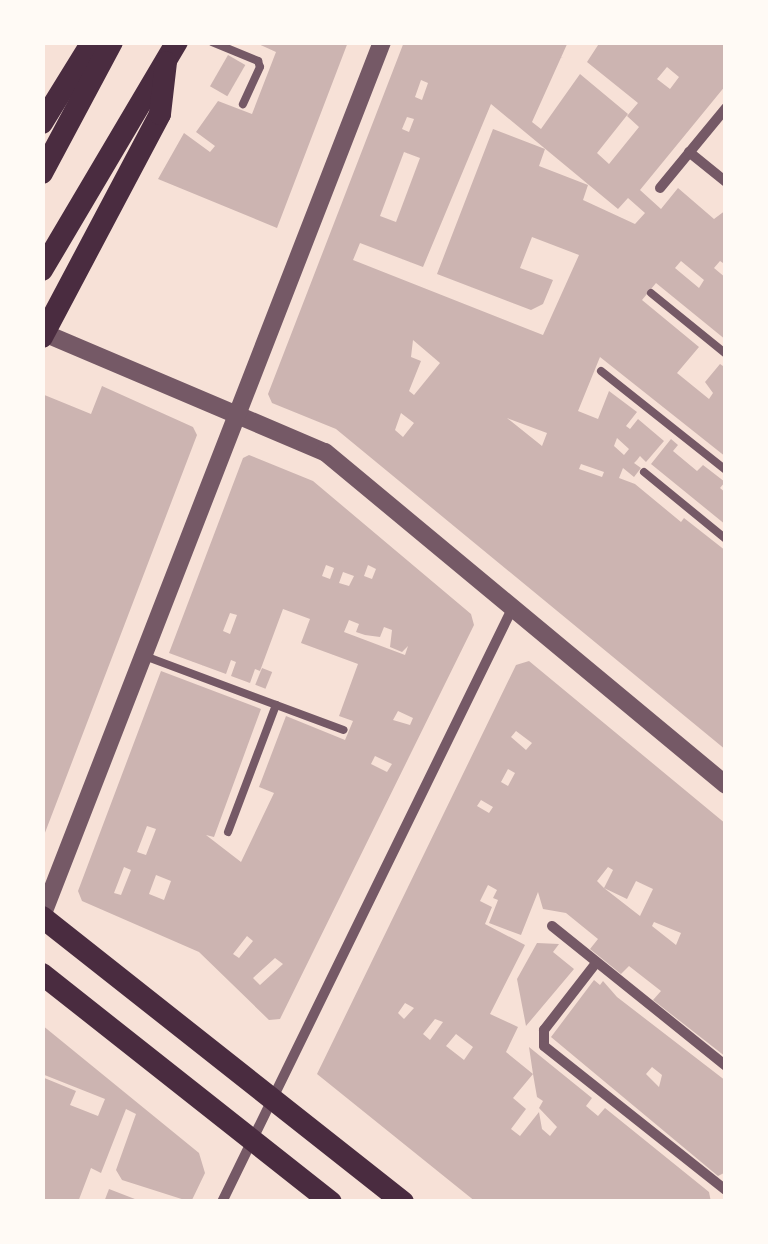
<!DOCTYPE html>
<style>
body{margin:0}
#map{position:relative;width:768px;height:1244px;overflow:hidden;background:#f7e1d7;font-family:Signika,sans-serif}
div>[style]{position:absolute}
[style*='--x']{left:calc(var(--x)*1px);top:calc(var(--y)*1px);width:calc(var(--w)*1px);rotate:calc(var(--a)*1deg)}
.building>*{inset:0;background:#ccb4b1;transform-origin:0 0}
.service>*{height:8px;margin:-4px;padding:0 4px;transform-origin:4px;border-radius:4px;background:#755966}
.minor>*{height:10px;margin:-5px;padding:0 5px;transform-origin:5px;border-radius:5px;background:#755966}
.tertiary>*{height:18px;margin:-9px;padding:0 9px;transform-origin:9px;border-radius:9px;background:#755966}
.primary>*{height:22px;margin:-11px;padding:0 11px;transform-origin:11px;border-radius:11px;background:#4a2c40}
.trunk>*{height:22px;margin:-11px;padding:0 11px;transform-origin:11px;border-radius:11px;background:#4a2c40}
span{translate:-50% -50%;white-space:nowrap;text-align:center;line-height:1.15;-webkit-text-stroke:10px #fffaf5;paint-order:stroke}
.frame{position:absolute;inset:0;border:45px solid #fffaf5;pointer-events:none}
</style>
<div id="map">
<div class="building">
<div style="clip-path:polygon(254px 42px,348px 42px,277px 228px,158px 179px,184px 133px,210px 152px,215px 146px,196px 132px,218px 101px,252px 114px,276px 52px)"></div>
<div style="clip-path:polygon(evenodd,404px 42px,568px 42px,532px 122px,541px 129px,580px 74px,628px 114px,597px 153px,609px 164px,639px 127px,627px 116px,638px 103px,587px 62px,600px 42px,726px 42px,726px 85px,640px 190px,661px 209px,678px 188px,714px 219px,726px 210px,726px 265px,720px 261px,714px 268px,726px 278px,726px 340px,656px 283px,642px 300px,699px 347px,677px 373px,709px 399px,713px 393px,705px 382px,720px 364px,726px 368px,726px 457px,600px 357px,578px 411px,598px 419px,609px 391px,637px 412px,626px 426px,630px 429px,638px 419px,664px 441px,646px 462px,640px 456px,637px 460px,634px 463px,641px 468px,634px 477px,623px 468px,619px 478px,635px 484px,681px 522px,684px 518px,726px 551px,726px 750px,336px 429px,272px 403px,268px 394px,404px 42px,667px 67px,679px 77px,670px 89px,657px 79px,667px 67px,404px 42px,421px 80px,428px 83px,422px 100px,415px 97px,421px 80px,404px 42px,491px 104px,618px 209px,628px 198px,645px 213px,635px 224px,583px 200px,588px 185px,539px 166px,545px 149px,493px 129px,437px 274px,531px 310px,543px 304px,553px 280px,520px 268px,532px 237px,579px 255px,543px 335px,353px 260px,360px 243px,423px 267px,491px 104px,404px 42px,407px 117px,414px 119px,409px 132px,402px 129px,407px 117px,404px 42px,404px 152px,420px 158px,396px 222px,380px 216px,404px 152px,404px 42px,681px 261px,704px 280px,699px 288px,675px 268px,681px 261px,404px 42px,413px 340px,440px 363px,414px 395px,409px 391px,421px 361px,411px 357px,413px 340px,404px 42px,401px 413px,414px 423px,403px 437px,395px 430px,401px 413px,404px 42px,507px 418px,547px 433px,542px 446px,507px 418px,404px 42px,617px 438px,629px 449px,624px 455px,614px 446px,617px 438px,404px 42px,581px 464px,604px 472px,602px 477px,579px 469px,581px 464px)"></div>
<div style="left:228px;top:55px;width:20px;height:36px;rotate:30deg"></div>
<div style="clip-path:polygon(102px 386px,193px 427px,197px 435px,43px 838px,42px 394px,91px 414px)"></div>
<div style="clip-path:polygon(671px 439px,678px 445px,673px 451px,697px 471px,703px 465px,725px 482px,720px 488px,726px 493px,726px 525px,651px 464px)"></div>
<div style="clip-path:polygon(evenodd,249px 455px,313px 481px,471px 614px,474px 625px,280px 1019px,269px 1020px,199px 952px,82px 901px,78px 891px,161px 671px,261px 709px,214px 837px,206px 835px,241px 862px,274px 793px,259px 787px,286px 716px,345px 740px,353px 721px,339px 716px,358px 664px,301px 643px,310px 619px,283px 609px,260px 671px,255px 669px,250px 683px,231px 676px,236px 662px,231px 660px,226px 674px,169px 653px,243px 458px,249px 455px,326px 565px,334px 568px,330px 579px,322px 576px,326px 565px,249px 455px,368px 565px,376px 569px,372px 579px,364px 576px,368px 565px,249px 455px,343px 572px,354px 576px,349px 586px,339px 583px,343px 572px,249px 455px,230px 613px,237px 615px,230px 634px,223px 631px,230px 613px,249px 455px,349px 620px,359px 624px,356px 632px,365px 635px,380px 637px,384px 627px,392px 630px,390px 647px,402px 652px,408px 646px,405px 655px,344px 632px,349px 620px,249px 455px,398px 711px,413px 718px,410px 725px,393px 720px,398px 711px,249px 455px,375px 756px,392px 764px,387px 772px,371px 764px,375px 756px,249px 455px,147px 826px,156px 829px,146px 855px,137px 852px,147px 826px,249px 455px,124px 867px,131px 870px,121px 895px,114px 893px,124px 867px,249px 455px,156px 875px,171px 881px,164px 900px,149px 894px,156px 875px,249px 455px,247px 936px,253px 941px,239px 958px,233px 954px,247px 936px,249px 455px,275px 958px,283px 964px,260px 985px,253px 978px,275px 958px)"></div>
<div style="clip-path:polygon(evenodd,529px 661px,726px 824px,726px 1057px,653px 1000px,661px 991px,629px 966px,621px 974px,590px 949px,598px 939px,566px 913px,543px 909px,538px 892px,521px 935px,489px 923px,498px 900px,493px 898px,497px 890px,488px 885px,480px 901px,492px 907px,485px 924px,525px 945px,490px 1014px,518px 1027px,506px 1052px,533px 1074px,513px 1098px,526px 1109px,511px 1129px,520px 1136px,539px 1112px,542px 1129px,550px 1136px,557px 1127px,539px 1108px,543px 1101px,537px 1097px,533px 1074px,529px 1047px,592px 1098px,586px 1106px,598px 1116px,605px 1108px,709px 1192px,711px 1202px,476px 1202px,317px 1074px,516px 665px,529px 661px,516px 731px,532px 743px,526px 750px,511px 737px,516px 731px,529px 661px,508px 769px,515px 773px,508px 786px,501px 782px,508px 769px,529px 661px,481px 800px,493px 807px,489px 813px,477px 806px,481px 800px,529px 661px,608px 867px,613px 870px,604px 888px,597px 881px,608px 867px,529px 661px,636px 881px,653px 889px,640px 916px,604px 888px,627px 899px,636px 881px,529px 661px,654px 922px,681px 933px,676px 945px,652px 926px,654px 922px,529px 661px,405px 1003px,414px 1008px,404px 1019px,398px 1013px,405px 1003px,529px 661px,435px 1019px,443px 1022px,430px 1040px,423px 1034px,435px 1019px,529px 661px,456px 1034px,473px 1047px,464px 1060px,446px 1046px,456px 1034px)"></div>
<div style="left:262px;top:668px;width:11px;height:18px;rotate:22deg"></div>
<div style="clip-path:polygon(537px 943px,559px 944px,553px 952px,574px 969px,526px 1026px,517px 979px)"></div>
<div style="clip-path:polygon(evenodd,594px 980px,600px 985px,603px 981px,617px 997px,726px 1081px,726px 1172px,718px 1176px,551px 1037px,594px 980px,652px 1067px,662px 1075px,659px 1087px,646px 1074px,652px 1067px)"></div>
<div style="clip-path:polygon(42px 1025px,199px 1153px,205px 1173px,191px 1202px,122px 1180px,116px 1170px,136px 1114px,126px 1109px,101px 1173px,91px 1168px,78px 1202px,42px 1202px,42px 1077px,76px 1091px,70px 1105px,98px 1116px,105px 1099px,42px 1074px)"></div>
<div style="clip-path:polygon(109px 1189px,140px 1201px,140px 1202px,104px 1202px)"></div>
</div>
<div class="service">
<div style="--x:212;--y:42;--w:50;--a:22.4"></div>
<div style="--x:258;--y:61;--w:6;--a:72"></div>
<div style="--x:260;--y:67;--w:41;--a:114.7"></div>
<div style="--x:651;--y:293;--w:97;--a:39.1"></div>
<div style="--x:601;--y:371;--w:159;--a:38.4"></div>
<div style="--x:644;--y:472;--w:106;--a:39.3"></div>
<div style="--x:142;--y:655;--w:215;--a:20.4"></div>
<div style="--x:228;--y:832;--w:136;--a:-69.3"></div>
</div>
<div class="minor">
<div style="--x:689;--y:152;--w:48;--a:39"></div>
<div style="--x:660;--y:188;--w:104;--a:-50.5"></div>
<div style="--x:552;--y:926;--w:223;--a:38.8"></div>
<div style="--x:596;--y:963;--w:85;--a:127.8"></div>
<div style="--x:544;--y:1030;--w:16;--a:90"></div>
<div style="--x:544;--y:1046;--w:232;--a:38.4"></div>
<div style="--x:222;--y:1202;--w:662;--a:-63.94"></div>
</div>
<div class="tertiary">
<div style="--x:44;--y:333;--w:305;--a:23"></div>
<div style="--x:325;--y:452;--w:521;--a:39.71"></div>
<div style="--x:42;--y:916;--w:938;--a:-68.74"></div>
</div>
<div class="primary">
<div style="--x:42;--y:917;--w:460;--a:38.3"></div>
<div style="--x:42;--y:974;--w:368;--a:38.3"></div>
</div>
<div class="trunk">
<div style="--x:42;--y:123;--w:95;--a:-58.3"></div>
<div style="--x:42;--y:173;--w:149;--a:-61.9"></div>
<div style="--x:42;--y:270;--w:265;--a:-59.4"></div>
<div style="--x:42;--y:337;--w:252;--a:-62.1"></div>
<div style="--x:160;--y:114;--w:52;--a:-83.4"></div>
</div>
<div class="frame"></div>
</div>
